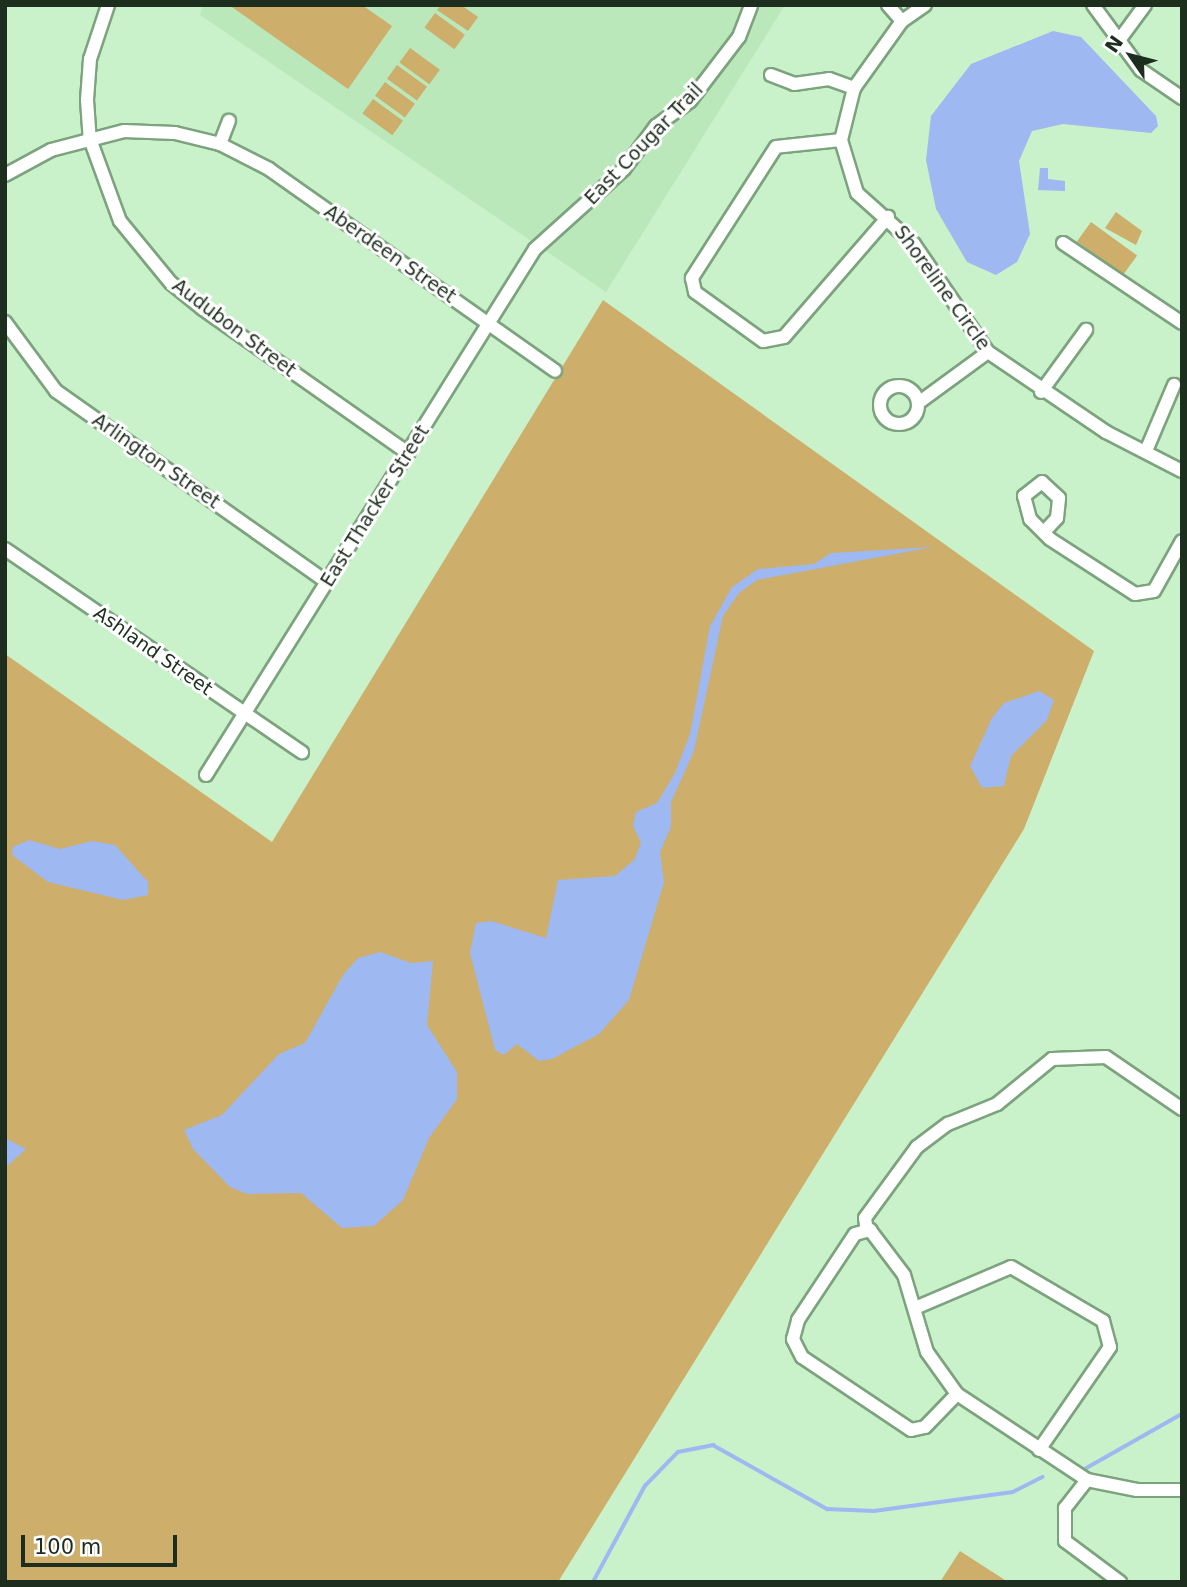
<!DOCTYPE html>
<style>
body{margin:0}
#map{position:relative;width:1187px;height:1587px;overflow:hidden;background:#c9f2ca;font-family:"DejaVu Sans",sans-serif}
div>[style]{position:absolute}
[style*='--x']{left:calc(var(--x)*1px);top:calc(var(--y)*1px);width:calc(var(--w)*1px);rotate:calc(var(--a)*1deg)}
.built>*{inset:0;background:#bae8bb}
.green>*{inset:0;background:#cdae6b;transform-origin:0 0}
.water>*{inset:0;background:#9eb8f1}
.stream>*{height:3.5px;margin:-1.75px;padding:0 1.75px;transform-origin:1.75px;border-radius:1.75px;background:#9eb8f1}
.roads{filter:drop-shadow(2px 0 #7da37e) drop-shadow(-2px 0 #7da37e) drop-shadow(0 2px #7da37e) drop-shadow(0 -2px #7da37e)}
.minor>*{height:12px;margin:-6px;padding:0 6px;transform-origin:6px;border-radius:6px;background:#fff}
.minor>.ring{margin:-6px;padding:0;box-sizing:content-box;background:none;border:12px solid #fff;border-radius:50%}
span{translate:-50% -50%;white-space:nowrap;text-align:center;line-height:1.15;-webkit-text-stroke:6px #fff;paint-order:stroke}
.street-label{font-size:19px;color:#1d2d1e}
.frame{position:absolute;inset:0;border:7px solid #1d2d1e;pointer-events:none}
.north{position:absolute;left:1096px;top:21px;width:70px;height:70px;-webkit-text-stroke:5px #fff;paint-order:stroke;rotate:305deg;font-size:19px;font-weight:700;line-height:28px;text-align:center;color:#1d2d1e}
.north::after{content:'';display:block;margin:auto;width:24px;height:32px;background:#1d2d1e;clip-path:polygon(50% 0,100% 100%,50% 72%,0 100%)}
.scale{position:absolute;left:21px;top:1535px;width:156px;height:32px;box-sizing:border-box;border:4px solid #1d2d1e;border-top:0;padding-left:9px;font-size:21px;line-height:24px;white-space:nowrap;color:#1d2d1e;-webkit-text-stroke:5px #fff;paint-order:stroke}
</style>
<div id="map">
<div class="built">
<div style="clip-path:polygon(203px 5px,785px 5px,606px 292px,200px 15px)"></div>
</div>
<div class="green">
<div style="clip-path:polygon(229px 5px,362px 5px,392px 26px,348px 89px)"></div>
<div style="clip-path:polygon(441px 5px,461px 5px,478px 17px,468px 31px,437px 10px)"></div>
<div style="left:435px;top:13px;width:37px;height:18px;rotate:36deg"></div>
<div style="left:410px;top:48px;width:37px;height:18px;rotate:36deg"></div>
<div style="left:397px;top:65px;width:37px;height:17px;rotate:36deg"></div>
<div style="left:385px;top:82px;width:37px;height:17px;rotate:36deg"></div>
<div style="left:373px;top:99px;width:37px;height:18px;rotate:36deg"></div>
<div style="clip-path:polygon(1116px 212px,1142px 231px,1136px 245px,1105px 228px)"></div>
<div style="left:1091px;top:222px;width:57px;height:24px;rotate:36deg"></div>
<div style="clip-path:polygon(603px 300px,1094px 651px,1024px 829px,558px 1582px,5px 1582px,5px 654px,272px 842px)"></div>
<div style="clip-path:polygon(960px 1551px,1008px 1582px,940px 1582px)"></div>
</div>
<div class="water">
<div style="clip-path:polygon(1053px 31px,1081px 37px,1156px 116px,1158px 126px,1151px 133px,1063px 124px,1032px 131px,1019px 161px,1030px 234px,1017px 262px,996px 275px,967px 262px,936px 209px,926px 160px,931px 116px,971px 64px)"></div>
<div style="clip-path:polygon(1040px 168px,1048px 168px,1048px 179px,1065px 181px,1065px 191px,1038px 190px)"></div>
<div style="clip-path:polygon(933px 547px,757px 580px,739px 593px,723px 616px,694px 751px,671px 802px,671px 827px,660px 852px,664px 882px,629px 1000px,599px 1034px,552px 1059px,539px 1061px,517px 1044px,504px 1055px,495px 1050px,470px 953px,476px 923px,491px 921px,546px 938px,558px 880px,615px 876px,634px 860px,641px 843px,633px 826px,636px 812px,657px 803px,675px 773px,690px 734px,710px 626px,732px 587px,758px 569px,814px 564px,831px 553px)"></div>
<div style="clip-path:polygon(1039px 691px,1054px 700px,1047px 720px,1011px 756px,1004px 786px,982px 788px,970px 766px,992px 718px,1004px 703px)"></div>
<div style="clip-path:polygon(29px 840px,60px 849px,92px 841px,115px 845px,148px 882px,148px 895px,123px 900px,48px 882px,12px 855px,13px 847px)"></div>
<div style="clip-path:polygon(380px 952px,411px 963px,433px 961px,427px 1025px,457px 1072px,457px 1099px,429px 1138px,403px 1200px,374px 1226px,342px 1228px,301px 1193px,247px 1194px,230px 1187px,193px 1149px,184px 1130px,222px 1115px,279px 1054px,305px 1043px,343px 975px,358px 958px)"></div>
<div style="clip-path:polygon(5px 1138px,26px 1149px,5px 1168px)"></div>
</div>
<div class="stream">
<div style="--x:1083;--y:1470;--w:114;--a:-29.5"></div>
<div style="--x:593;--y:1582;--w:109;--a:-61.6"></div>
<div style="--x:645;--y:1486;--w:47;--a:-45.9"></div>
<div style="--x:678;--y:1452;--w:36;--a:-11"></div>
<div style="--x:713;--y:1445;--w:131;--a:29.3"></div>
<div style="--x:827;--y:1509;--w:47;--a:2.4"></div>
<div style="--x:874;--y:1511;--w:140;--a:-7.8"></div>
<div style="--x:1013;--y:1492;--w:33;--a:-27"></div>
</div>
<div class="roads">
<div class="minor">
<div style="--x:108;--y:5;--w:57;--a:108.4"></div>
<div style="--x:90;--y:59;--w:41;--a:94.2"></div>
<div style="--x:87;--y:100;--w:39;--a:86"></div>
<div style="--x:90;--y:139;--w:87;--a:69.9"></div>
<div style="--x:120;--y:221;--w:80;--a:50.6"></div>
<div style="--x:171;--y:283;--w:41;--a:39.1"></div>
<div style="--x:203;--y:309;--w:251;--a:35.1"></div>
<div style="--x:888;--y:5;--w:21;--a:49"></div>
<div style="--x:925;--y:5;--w:28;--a:145"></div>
<div style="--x:902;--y:21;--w:82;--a:125.6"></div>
<div style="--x:854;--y:88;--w:54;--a:104"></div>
<div style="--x:841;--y:140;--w:55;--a:73.2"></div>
<div style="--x:857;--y:193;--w:76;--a:41.8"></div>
<div style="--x:914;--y:244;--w:131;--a:55.6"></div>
<div style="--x:988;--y:352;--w:143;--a:34.1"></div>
<div style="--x:1106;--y:432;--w:85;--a:27.2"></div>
<div style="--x:1093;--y:5;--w:81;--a:53.6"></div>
<div style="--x:1141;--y:70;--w:50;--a:34.3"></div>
<div style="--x:1120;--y:39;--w:42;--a:-53.7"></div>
<div style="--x:771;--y:75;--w:25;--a:21"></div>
<div style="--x:794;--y:84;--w:35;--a:-8"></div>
<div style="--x:829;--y:79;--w:27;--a:20"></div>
<div style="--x:841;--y:140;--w:65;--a:173.9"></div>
<div style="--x:776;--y:147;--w:156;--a:122.7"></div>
<div style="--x:692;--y:278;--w:14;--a:78"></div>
<div style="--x:695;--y:292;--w:84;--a:35.8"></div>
<div style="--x:763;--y:341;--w:21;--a:-11"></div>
<div style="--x:784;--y:337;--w:159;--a:-49.1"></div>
<div style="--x:220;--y:144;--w:25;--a:-69"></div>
<div style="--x:5;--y:175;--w:52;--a:-28.5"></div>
<div style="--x:51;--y:150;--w:75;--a:-14.6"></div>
<div style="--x:124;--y:131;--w:51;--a:2.2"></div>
<div style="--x:175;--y:133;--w:46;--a:13.7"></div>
<div style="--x:220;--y:144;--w:55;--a:27"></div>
<div style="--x:269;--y:169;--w:350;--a:35.2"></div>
<div style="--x:1063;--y:243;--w:143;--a:33.9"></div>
<div style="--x:5;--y:322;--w:86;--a:53.5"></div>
<div style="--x:56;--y:391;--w:332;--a:35.2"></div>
<div class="ring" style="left:880px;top:386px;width:26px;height:26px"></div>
<div style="--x:1041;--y:392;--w:77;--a:-54"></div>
<div style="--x:921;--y:401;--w:83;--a:-36.2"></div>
<div style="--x:1146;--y:451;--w:72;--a:-67"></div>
<div style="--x:1044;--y:532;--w:19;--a:-47"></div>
<div style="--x:1057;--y:518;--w:20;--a:-84"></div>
<div style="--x:1059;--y:498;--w:23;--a:-137"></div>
<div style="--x:1042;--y:482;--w:23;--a:142"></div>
<div style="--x:1024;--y:496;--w:24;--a:75"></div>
<div style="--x:1030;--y:519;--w:28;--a:45"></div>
<div style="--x:1050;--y:539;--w:101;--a:32.9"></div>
<div style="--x:1135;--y:594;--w:19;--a:-9"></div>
<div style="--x:1154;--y:591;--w:57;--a:-60.8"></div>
<div style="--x:5;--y:549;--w:360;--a:34.4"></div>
<div style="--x:206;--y:775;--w:620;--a:-57.98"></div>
<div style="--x:535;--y:249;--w:120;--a:-42"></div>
<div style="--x:624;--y:169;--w:54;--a:-53.3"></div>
<div style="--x:656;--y:126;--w:42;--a:-36.3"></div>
<div style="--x:690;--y:101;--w:81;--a:-52.6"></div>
<div style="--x:739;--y:37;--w:34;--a:-69"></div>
<div style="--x:867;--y:1231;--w:13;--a:-99"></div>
<div style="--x:865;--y:1218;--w:88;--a:-53.8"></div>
<div style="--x:917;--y:1147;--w:39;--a:-37"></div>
<div style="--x:948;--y:1124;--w:53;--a:-22.2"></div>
<div style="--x:997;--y:1104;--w:71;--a:-39.3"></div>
<div style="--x:1052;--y:1059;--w:54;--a:-2.1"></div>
<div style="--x:1106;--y:1057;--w:92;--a:34.4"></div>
<div style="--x:915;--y:1308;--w:104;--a:-23.1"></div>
<div style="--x:1011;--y:1267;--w:107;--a:30.4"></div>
<div style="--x:1103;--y:1321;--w:27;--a:75"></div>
<div style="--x:1110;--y:1347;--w:125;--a:124.6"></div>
<div style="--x:957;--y:1394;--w:46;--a:134.1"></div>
<div style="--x:925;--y:1427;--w:14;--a:168"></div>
<div style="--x:911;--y:1430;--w:131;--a:-146.2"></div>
<div style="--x:802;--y:1357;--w:20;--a:-117"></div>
<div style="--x:793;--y:1339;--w:20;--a:-75"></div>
<div style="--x:798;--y:1320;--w:103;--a:-56.5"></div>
<div style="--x:855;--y:1234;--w:16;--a:-15"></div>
<div style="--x:870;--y:1230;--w:56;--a:52.9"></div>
<div style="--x:904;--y:1275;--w:80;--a:73.4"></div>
<div style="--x:927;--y:1352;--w:52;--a:54.5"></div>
<div style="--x:957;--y:1394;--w:156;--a:33.5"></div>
<div style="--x:1087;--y:1480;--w:51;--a:11.3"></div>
<div style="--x:1137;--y:1490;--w:45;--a:0"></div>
<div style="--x:1087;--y:1480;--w:36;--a:128"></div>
<div style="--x:1065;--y:1508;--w:33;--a:90"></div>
<div style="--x:1065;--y:1541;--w:69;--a:36.7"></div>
</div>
</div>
<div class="street-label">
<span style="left:644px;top:144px;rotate:-46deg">East Cougar Trail</span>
<span style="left:390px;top:254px;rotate:35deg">Aberdeen Street</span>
<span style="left:942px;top:288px;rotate:54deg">Shoreline Circle</span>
<span style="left:234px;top:328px;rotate:37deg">Audubon Street</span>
<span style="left:156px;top:461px;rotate:35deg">Arlington Street</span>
<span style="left:375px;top:506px;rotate:-58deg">East Thacker Street</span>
<span style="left:153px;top:651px;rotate:35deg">Ashland Street</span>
</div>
<div class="frame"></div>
<div class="north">N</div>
<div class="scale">100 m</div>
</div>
